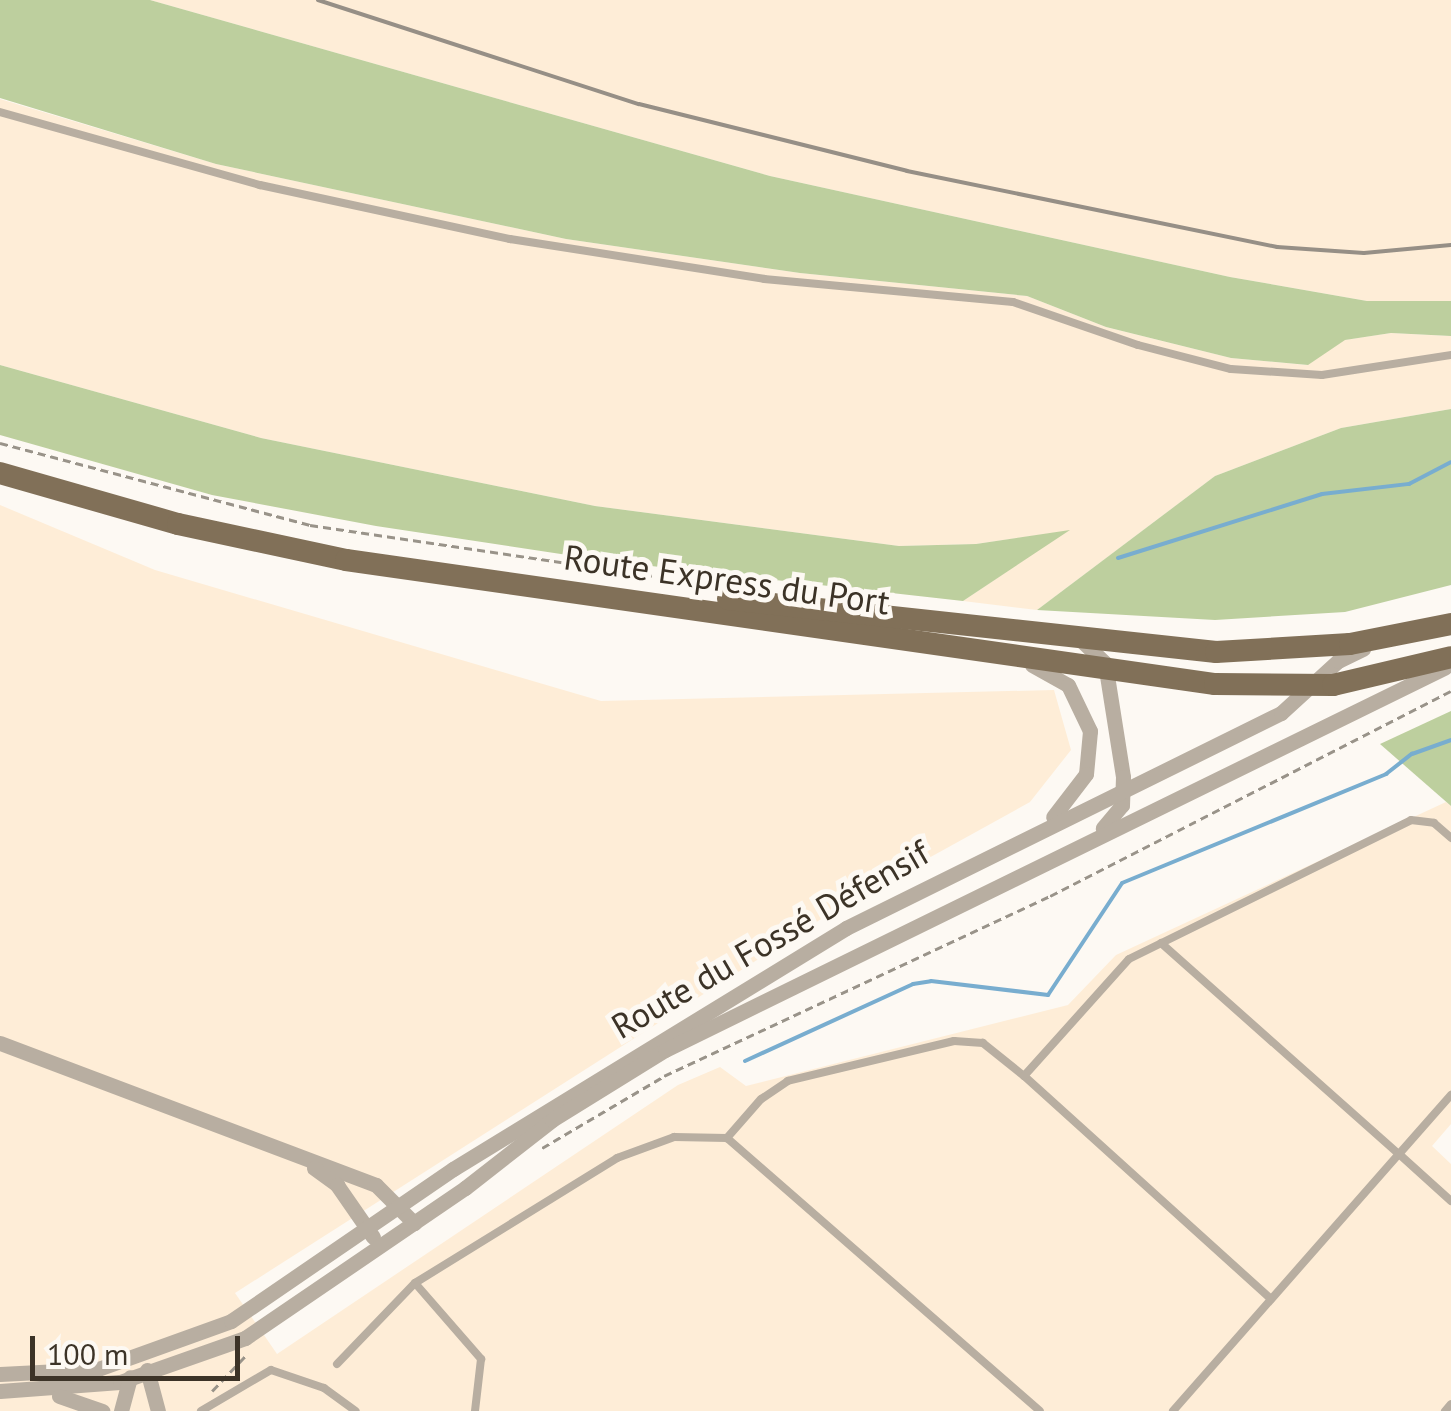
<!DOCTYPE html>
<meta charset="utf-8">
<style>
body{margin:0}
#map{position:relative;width:1451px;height:1411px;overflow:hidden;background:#fdf9f3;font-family:"PT Sans",sans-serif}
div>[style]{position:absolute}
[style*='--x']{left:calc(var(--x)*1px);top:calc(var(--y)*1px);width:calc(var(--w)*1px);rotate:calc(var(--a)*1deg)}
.built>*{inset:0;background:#feedd7}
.green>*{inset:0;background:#bdcf9e}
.stream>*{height:4px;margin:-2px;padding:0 2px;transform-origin:2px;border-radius:2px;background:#78adcf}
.path>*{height:2.5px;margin-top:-1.25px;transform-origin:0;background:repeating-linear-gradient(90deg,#999389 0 8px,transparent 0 13px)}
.lane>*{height:8px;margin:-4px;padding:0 4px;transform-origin:4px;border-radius:4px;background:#b8aea1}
.street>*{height:15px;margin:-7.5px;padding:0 7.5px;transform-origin:7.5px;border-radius:7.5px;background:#b8aea1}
.primary>*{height:22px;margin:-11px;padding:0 11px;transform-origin:11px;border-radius:11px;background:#817058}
.rail>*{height:4px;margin:-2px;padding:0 2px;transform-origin:2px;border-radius:2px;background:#968f86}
span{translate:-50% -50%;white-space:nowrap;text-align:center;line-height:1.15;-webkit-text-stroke:10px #fdf9f3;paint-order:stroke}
.street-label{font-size:35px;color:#3c3327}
.scale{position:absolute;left:30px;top:1336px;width:210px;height:45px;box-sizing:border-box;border:5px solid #3c3327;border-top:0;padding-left:12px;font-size:30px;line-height:35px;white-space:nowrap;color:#3c3327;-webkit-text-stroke:8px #fdf9f3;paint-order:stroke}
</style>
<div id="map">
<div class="built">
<div style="clip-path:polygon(150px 0,1451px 0,1451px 301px,1367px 301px,1230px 277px,770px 176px)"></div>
<div style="clip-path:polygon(0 99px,216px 164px,566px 239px,800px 273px,1027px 296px,1106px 327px,1231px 358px,1307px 365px,1344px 340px,1391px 333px,1451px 336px,1451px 409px,1341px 428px,1215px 476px,1037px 610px,963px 601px,1067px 531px,976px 544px,899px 546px,595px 506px,261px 438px,0 365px)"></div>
<div style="clip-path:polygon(0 505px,155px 570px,601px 701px,1054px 690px,1071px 750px,1030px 802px,840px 907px,235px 1293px,277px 1354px,678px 1085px,720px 1067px,746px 1086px,1068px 1005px,1116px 955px,1446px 802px,1451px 806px,1451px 1124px,1432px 1146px,1451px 1164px,1451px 1411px,0 1411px)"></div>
</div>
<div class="green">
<div style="clip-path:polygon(0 0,150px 0,770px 176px,1230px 277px,1367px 301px,1451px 301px,1451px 336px,1391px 333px,1345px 340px,1308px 365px,1231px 358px,1106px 327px,1027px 296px,800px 273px,566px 239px,216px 164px,0 98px)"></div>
<div style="clip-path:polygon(0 365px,261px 438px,595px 506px,899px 546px,976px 544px,1070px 530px,963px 601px,607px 561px,376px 526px,212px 495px,0 435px)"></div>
<div style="clip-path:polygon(1451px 409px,1451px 585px,1345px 612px,1215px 620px,1037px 610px,1215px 476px,1341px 428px)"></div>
<div style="clip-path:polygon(1451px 711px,1451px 806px,1380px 744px)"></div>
</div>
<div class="stream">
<div style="--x:1118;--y:558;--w:214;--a:-17.4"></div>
<div style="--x:1322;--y:494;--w:88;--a:-6.6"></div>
<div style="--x:1409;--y:484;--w:47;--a:-27.6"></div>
<div style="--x:745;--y:1061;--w:185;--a:-24.6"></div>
<div style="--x:913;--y:984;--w:18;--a:-9"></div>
<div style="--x:931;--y:981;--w:118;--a:6.8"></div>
<div style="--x:1048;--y:995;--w:134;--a:-56.5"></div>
<div style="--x:1122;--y:883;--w:286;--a:-22.4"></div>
<div style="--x:1386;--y:774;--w:33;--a:-38"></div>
<div style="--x:1412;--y:754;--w:41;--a:-19.7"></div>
</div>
<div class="path">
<div style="--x:0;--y:443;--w:321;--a:14.8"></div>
<div style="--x:310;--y:525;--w:409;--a:8.4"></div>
<div style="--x:542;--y:1148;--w:142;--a:-30.5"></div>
<div style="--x:664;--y:1076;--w:426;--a:-25"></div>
<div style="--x:1050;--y:896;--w:450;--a:-27.1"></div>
<div style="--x:212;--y:1391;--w:52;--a:-46.5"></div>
</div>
<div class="lane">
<div style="--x:0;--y:112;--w:270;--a:15.7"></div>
<div style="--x:260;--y:185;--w:256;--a:12.2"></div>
<div style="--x:510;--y:239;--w:257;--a:8.9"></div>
<div style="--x:764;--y:279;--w:250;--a:5.3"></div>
<div style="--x:1013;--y:302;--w:132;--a:19"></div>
<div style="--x:1138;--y:345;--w:96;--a:14.5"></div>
<div style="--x:1231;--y:369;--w:91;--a:3.8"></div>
<div style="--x:1322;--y:375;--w:131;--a:-8.8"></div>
<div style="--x:1161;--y:943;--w:318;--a:41.6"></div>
<div style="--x:1399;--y:1154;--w:79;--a:-48.6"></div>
<div style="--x:1024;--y:1076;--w:53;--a:-141.2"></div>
<div style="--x:983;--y:1043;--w:29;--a:-176"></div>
<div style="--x:954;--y:1041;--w:171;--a:166.5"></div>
<div style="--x:788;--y:1081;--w:32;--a:146"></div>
<div style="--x:761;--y:1099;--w:52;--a:131.1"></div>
<div style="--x:727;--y:1138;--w:415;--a:41.1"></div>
<div style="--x:415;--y:1283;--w:101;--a:49"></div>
<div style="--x:481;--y:1359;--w:52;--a:96.6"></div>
<div style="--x:1271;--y:1299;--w:333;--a:-137.9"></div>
<div style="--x:1024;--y:1076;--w:157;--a:-48.1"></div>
<div style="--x:1129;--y:959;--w:314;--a:-26.2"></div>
<div style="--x:1411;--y:820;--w:23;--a:7"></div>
<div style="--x:1434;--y:823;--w:23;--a:41"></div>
<div style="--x:337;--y:1364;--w:112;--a:-46.1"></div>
<div style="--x:415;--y:1283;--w:238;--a:-31.7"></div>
<div style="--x:617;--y:1158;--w:61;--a:-20.2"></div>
<div style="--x:674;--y:1137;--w:53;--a:1.1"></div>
<div style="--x:201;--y:1411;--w:81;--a:-30.4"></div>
<div style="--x:271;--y:1370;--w:56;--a:18.8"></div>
<div style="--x:324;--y:1388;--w:39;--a:36"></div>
<div style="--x:1173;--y:1411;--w:342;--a:-48.7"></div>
<div style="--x:1399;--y:1154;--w:70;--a:42.1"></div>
<div style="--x:1445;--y:1411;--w:9;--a:-49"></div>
</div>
<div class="street">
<div style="--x:1082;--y:641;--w:32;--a:44"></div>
<div style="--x:1105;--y:663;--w:115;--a:81"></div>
<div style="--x:1123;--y:777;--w:28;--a:92"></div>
<div style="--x:1122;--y:805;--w:30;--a:130"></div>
<div style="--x:1032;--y:665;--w:41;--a:29.1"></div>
<div style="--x:1068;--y:685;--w:51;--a:64.4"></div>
<div style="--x:1090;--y:731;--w:43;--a:95.3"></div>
<div style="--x:1086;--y:774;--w:54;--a:127.5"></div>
<div style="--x:0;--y:1043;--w:402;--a:20.7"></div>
<div style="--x:376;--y:1185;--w:54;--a:45"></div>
<div style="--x:314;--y:1168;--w:29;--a:36"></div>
<div style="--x:337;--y:1185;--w:63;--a:55.3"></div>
<div style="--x:147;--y:1370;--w:42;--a:75"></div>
<div style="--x:0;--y:1374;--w:98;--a:-2.9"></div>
<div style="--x:98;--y:1369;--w:141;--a:-19.8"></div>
<div style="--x:231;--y:1321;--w:269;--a:-34.4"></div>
<div style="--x:453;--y:1169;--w:461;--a:-31.5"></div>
<div style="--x:846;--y:928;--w:485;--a:-26.3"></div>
<div style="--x:1281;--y:713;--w:77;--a:-42.4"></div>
<div style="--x:1338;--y:661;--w:28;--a:-26"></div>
<div style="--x:0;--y:1391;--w:120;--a:-4.3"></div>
<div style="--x:120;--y:1382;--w:133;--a:-19.4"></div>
<div style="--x:245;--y:1338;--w:266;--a:-34.3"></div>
<div style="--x:465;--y:1188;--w:110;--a:-38"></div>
<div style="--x:552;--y:1120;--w:133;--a:-31.8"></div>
<div style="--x:665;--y:1050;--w:868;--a:-26.12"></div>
<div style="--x:59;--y:1396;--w:46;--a:19.2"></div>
<div style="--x:121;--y:1411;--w:35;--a:-75"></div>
</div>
<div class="primary">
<div style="--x:0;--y:473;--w:185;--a:16"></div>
<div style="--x:178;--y:524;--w:172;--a:12.1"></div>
<div style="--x:346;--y:560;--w:878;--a:8.12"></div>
<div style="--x:1215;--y:684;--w:118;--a:0.5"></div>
<div style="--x:1333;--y:685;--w:121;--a:-13.3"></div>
<div style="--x:728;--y:599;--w:491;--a:6.2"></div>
<div style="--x:1216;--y:652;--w:134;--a:-3.4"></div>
<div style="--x:1350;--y:644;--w:103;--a:-11.2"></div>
</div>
<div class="rail">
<div style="--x:318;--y:0;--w:337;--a:18"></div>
<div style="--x:639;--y:104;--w:276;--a:14"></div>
<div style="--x:907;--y:171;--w:378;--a:11.6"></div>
<div style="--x:1277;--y:247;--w:87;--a:3.9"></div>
<div style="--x:1364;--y:253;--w:87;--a:-5.3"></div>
</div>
<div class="street-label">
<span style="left:727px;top:579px;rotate:8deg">Route Express du Port</span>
<span style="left:770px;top:939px;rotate:-30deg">Route du Fossé Défensif</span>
</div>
<div class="scale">100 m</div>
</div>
